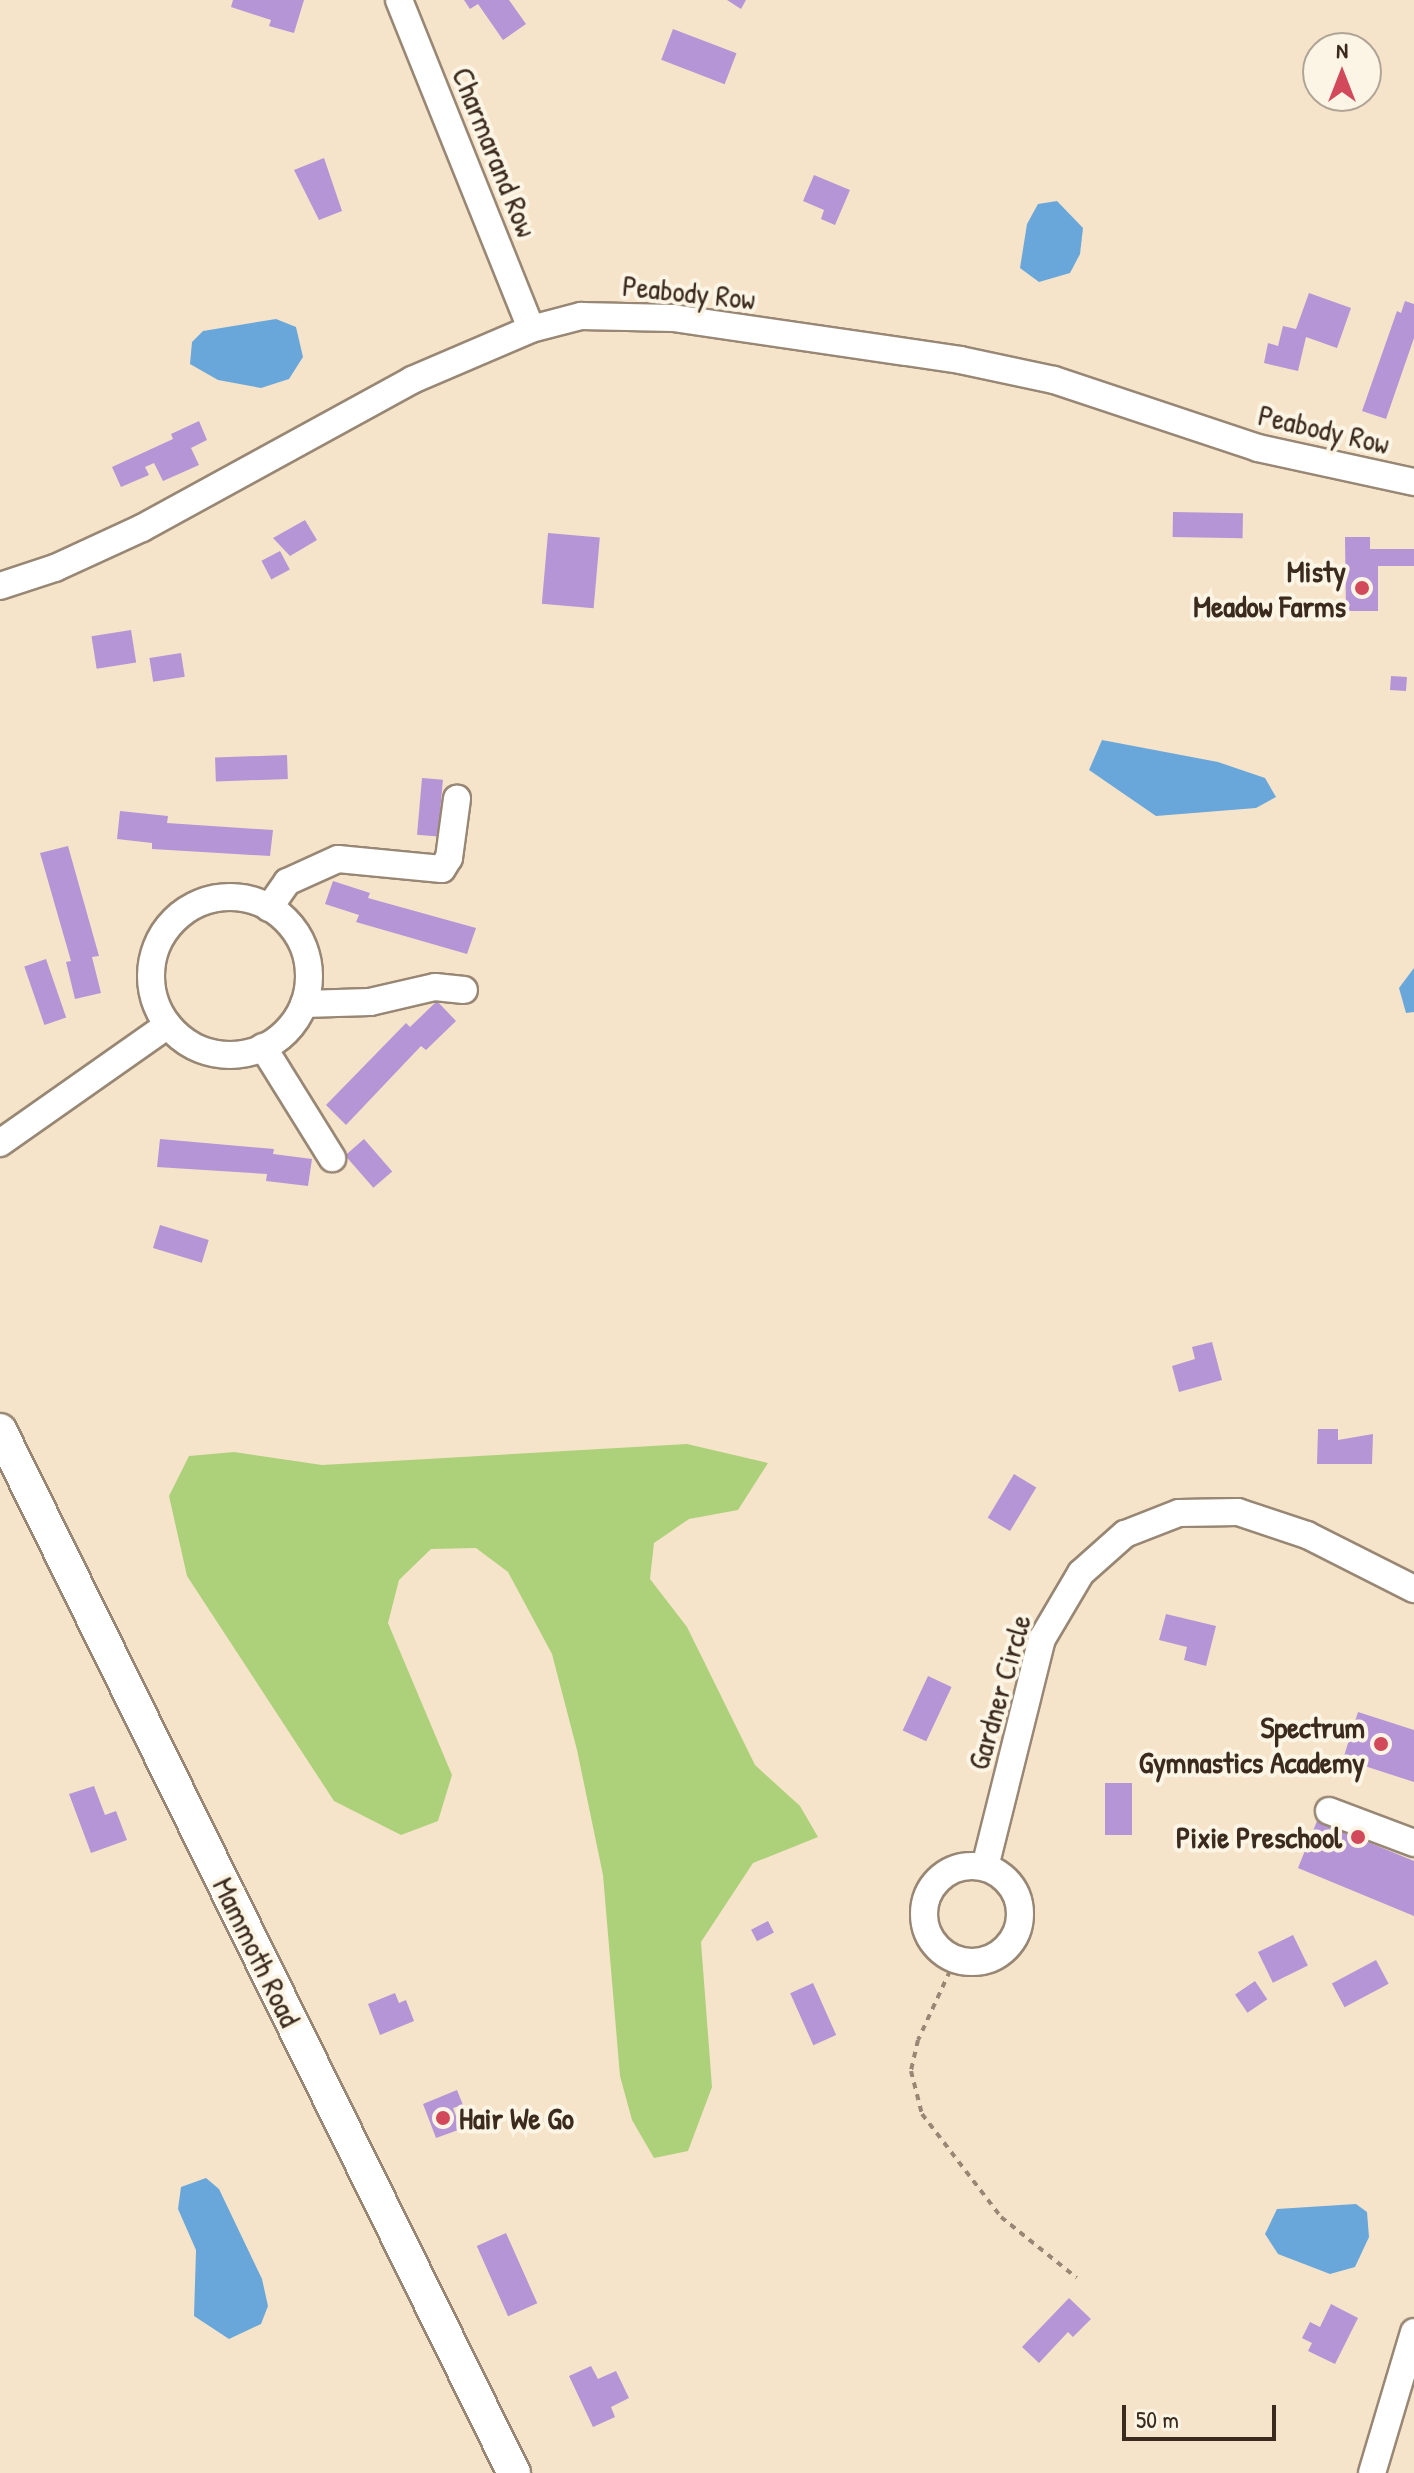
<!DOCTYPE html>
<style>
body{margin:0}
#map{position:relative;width:1414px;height:2473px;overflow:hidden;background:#f6e4ca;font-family:"Patrick Hand",sans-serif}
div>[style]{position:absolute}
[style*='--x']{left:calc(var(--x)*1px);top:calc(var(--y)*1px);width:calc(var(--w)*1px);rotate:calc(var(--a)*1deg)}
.green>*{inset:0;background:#add17a}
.water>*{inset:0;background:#69a7db}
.building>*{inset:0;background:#b595d6;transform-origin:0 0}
.path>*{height:4px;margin-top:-2px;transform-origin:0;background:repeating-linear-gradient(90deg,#988774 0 6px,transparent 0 12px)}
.roads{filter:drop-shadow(2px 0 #988774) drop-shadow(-2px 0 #988774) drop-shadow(0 2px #988774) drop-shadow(0 -2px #988774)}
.minor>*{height:26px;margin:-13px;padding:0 13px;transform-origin:13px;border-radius:13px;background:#fff}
.minor>.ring{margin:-13px;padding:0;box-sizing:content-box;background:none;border:26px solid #fff;border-radius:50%}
.major>*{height:32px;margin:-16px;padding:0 16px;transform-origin:16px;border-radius:16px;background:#fff}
.dots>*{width:22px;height:22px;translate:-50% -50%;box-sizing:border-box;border:4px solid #fcf5e5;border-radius:50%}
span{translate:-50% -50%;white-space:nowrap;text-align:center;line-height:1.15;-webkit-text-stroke:8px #fcf5e5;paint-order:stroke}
.street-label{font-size:30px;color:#3b2a1e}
.poi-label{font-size:30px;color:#3b2a1e;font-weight:700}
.right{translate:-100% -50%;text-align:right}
.left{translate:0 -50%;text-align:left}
.north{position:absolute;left:1302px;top:32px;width:80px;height:80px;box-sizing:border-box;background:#fcf5e5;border:2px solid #afa495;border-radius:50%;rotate:0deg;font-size:22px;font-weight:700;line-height:32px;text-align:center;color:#3b2a1e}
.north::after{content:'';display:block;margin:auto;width:28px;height:36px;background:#d1495b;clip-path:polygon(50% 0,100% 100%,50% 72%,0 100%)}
.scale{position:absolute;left:1122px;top:2405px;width:154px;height:36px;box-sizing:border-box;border:4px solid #3b2a1e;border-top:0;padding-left:10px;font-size:24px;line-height:28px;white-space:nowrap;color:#3b2a1e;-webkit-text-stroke:6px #fcf5e5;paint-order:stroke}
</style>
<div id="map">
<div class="green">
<div style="clip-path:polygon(687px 1444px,768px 1463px,738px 1510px,689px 1519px,654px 1543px,650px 1579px,687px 1627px,755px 1765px,800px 1806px,818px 1837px,753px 1863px,701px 1942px,712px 2087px,688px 2151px,654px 2158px,632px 2120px,620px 2076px,603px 1875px,577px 1750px,552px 1654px,508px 1572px,476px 1548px,431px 1549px,399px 1580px,388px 1623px,452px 1775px,438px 1821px,401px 1835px,334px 1801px,187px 1576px,169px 1496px,189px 1456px,234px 1452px,322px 1465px)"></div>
</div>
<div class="water">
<div style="clip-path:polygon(1057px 201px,1083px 228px,1080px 254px,1070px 273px,1039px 282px,1020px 268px,1027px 224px,1038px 204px)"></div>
<div style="clip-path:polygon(276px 319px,296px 327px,303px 357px,289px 379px,261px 388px,218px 380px,190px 364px,192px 342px,203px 331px)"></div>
<div style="clip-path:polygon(1102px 740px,1218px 762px,1265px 778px,1276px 797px,1256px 808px,1156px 816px,1089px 770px)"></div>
<div style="clip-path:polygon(1414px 968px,1414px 1012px,1406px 1013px,1399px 988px)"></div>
<div style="clip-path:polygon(206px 2178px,219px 2189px,262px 2279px,268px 2306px,261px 2324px,229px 2339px,194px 2316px,196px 2250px,178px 2209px,181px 2187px)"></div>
<div style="clip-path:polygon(1356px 2204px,1367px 2212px,1369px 2237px,1355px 2267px,1330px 2274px,1278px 2254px,1265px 2234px,1277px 2209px)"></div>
</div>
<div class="building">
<div style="clip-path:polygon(233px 0,304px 0,294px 33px,269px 26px,271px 20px,231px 7px)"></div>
<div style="clip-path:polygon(464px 0,509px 0,526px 24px,503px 40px,478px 4px,470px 9px)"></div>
<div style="clip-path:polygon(727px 0,746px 0,741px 9px)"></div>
<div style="left:673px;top:29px;width:68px;height:33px;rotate:21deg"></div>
<div style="clip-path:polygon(324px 158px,342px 211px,319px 220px,294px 170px)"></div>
<div style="clip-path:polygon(814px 175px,850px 190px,835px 225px,821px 219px,824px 210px,803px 201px)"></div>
<div style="clip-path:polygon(1309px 293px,1351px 308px,1337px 348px,1306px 337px,1298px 371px,1264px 363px,1268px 343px,1278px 346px,1283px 326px,1296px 329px)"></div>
<div style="clip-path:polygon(1405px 301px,1414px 304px,1414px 338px,1386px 419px,1362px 411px,1397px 311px,1401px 313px)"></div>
<div style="clip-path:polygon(199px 421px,207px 440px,191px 448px,199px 465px,163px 481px,154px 463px,145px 467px,149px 475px,121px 487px,112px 467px,173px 439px,171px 434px)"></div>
<div style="left:1173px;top:512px;width:70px;height:25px;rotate:1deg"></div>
<div style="clip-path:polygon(305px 520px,317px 540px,290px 556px,273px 538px)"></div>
<div style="left:548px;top:533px;width:52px;height:71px;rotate:5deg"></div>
<div style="clip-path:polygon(1345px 537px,1370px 537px,1370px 549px,1414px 549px,1414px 566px,1378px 566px,1378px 611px,1346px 611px)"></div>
<div style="left:280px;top:551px;width:21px;height:21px;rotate:62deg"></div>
<div style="left:131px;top:630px;width:33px;height:40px;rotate:81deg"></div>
<div style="left:181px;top:653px;width:24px;height:32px;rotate:81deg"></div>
<div style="left:1391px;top:676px;width:16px;height:14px;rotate:4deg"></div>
<div style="left:287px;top:755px;width:24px;height:72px;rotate:88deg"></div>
<div style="left:422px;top:778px;width:21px;height:57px;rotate:5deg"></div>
<div style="clip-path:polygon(120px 811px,168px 816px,167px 823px,273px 830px,270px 856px,152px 849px,152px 843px,117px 839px)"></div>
<div style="clip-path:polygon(68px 846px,99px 956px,92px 957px,101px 993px,75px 999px,66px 962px,71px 961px,40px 853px)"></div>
<div style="clip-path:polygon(333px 881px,370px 893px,368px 898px,476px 928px,467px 954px,356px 922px,359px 915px,325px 904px)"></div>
<div style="left:46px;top:959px;width:62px;height:23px;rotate:71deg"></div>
<div style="clip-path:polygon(437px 1001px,456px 1021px,426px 1050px,421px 1046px,346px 1125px,326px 1105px,406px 1023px,410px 1027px)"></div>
<div style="clip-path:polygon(160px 1139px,274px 1149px,273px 1154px,312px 1159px,308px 1186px,266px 1181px,267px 1174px,157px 1167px)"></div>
<div style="left:364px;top:1139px;width:43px;height:25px;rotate:49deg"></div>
<div style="left:160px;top:1225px;width:51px;height:24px;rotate:17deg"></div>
<div style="clip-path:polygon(1212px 1342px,1222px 1380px,1179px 1392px,1172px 1366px,1195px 1359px,1192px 1347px)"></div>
<div style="clip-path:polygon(1318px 1429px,1338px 1429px,1338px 1440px,1373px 1434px,1372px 1464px,1317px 1464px)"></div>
<div style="left:1014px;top:1474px;width:26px;height:51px;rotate:31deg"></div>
<div style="clip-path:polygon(1166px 1614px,1216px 1626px,1206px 1666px,1184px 1660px,1187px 1647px,1159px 1640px)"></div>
<div style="left:928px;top:1676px;width:26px;height:60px;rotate:25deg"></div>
<div style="clip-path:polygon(1358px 1712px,1414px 1730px,1414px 1782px,1343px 1759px)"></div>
<div style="left:1132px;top:1783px;width:52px;height:27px;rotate:90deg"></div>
<div style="clip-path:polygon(94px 1786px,105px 1815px,116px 1811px,127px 1840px,91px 1853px,69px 1794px)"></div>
<div style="clip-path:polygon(1317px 1821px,1414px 1861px,1414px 1916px,1298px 1868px)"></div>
<div style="left:768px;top:1921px;width:13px;height:19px;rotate:63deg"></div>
<div style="left:1293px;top:1935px;width:34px;height:39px;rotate:64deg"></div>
<div style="left:1376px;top:1960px;width:27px;height:50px;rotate:62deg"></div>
<div style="left:1255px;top:1981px;width:22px;height:24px;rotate:56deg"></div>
<div style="left:813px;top:1983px;width:57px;height:25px;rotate:66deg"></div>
<div style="clip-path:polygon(395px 1993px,399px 2003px,406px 2000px,414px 2021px,380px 2035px,368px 2004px)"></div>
<div style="clip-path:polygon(457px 2090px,463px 2105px,453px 2108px,461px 2129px,436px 2138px,423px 2104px)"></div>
<div style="left:506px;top:2233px;width:77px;height:32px;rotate:66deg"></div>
<div style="clip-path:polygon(1069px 2298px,1091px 2319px,1073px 2337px,1068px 2332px,1039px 2363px,1022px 2347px)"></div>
<div style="clip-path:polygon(1331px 2304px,1358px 2318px,1335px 2364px,1308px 2351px,1312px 2343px,1302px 2338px,1310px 2322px,1320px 2327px)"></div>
<div style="clip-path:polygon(591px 2366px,598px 2379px,616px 2371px,629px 2398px,611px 2407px,615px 2417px,593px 2427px,569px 2376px)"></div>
</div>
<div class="path">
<div style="--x:955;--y:1960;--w:88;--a:114.8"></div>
<div style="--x:918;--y:2040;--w:32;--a:103"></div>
<div style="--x:911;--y:2071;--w:44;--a:75.7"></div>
<div style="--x:922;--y:2114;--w:130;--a:52.5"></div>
<div style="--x:1001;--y:2217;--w:97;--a:38.8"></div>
</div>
<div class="roads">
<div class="minor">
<div style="--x:399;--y:0;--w:354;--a:68.1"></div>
<div style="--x:0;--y:586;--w:58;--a:-18.1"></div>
<div style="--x:55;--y:568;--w:96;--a:-24.7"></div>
<div style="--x:142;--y:528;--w:308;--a:-28.7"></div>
<div style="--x:412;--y:380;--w:129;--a:-23.2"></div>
<div style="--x:531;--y:329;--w:52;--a:-14.6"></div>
<div style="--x:581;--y:316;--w:92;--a:1.2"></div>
<div style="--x:673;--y:318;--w:290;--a:8.3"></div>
<div style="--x:960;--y:360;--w:96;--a:12"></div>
<div style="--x:1054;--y:380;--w:215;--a:18.4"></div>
<div style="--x:1258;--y:448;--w:160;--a:12.3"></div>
<div class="ring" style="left:151px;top:897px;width:132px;height:132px"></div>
<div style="--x:269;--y:908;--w:32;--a:-55"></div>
<div style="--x:287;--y:882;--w:56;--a:-24.3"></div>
<div style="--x:338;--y:859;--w:104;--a:5.5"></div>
<div style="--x:442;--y:869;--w:13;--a:-58"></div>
<div style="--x:449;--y:858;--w:60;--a:-82.3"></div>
<div style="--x:304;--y:1004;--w:66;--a:-1.7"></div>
<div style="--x:370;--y:1002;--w:67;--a:-13"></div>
<div style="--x:435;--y:987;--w:29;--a:6"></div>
<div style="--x:263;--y:1047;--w:131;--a:58.1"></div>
<div style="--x:0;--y:1143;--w:205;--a:-35.1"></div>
<div style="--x:1329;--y:1811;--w:91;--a:20.6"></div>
<div class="ring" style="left:924px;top:1866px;width:70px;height:70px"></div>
<div style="--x:985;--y:1867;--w:235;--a:-76"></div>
<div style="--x:1042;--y:1639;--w:77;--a:-59.4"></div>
<div style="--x:1081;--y:1573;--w:59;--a:-41.6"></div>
<div style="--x:1125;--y:1534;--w:58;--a:-21.3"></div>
<div style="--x:1179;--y:1513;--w:59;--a:-1"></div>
<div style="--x:1238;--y:1512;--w:73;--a:18.4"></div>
<div style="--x:1307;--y:1535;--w:120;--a:26.8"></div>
<div style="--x:1372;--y:2473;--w:147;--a:-73.4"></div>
</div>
<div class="major">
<div style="--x:0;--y:1430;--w:1163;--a:63.77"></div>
</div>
</div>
<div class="dots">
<div style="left:1362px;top:588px;background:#d1495b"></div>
<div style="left:1381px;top:1744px;background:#d1495b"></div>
<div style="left:1358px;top:1837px;background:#d1495b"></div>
<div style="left:443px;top:2118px;background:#d1495b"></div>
</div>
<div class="street-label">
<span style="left:495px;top:152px;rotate:68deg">Charmarand Row</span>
<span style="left:689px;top:292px;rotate:6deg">Peabody Row</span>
<span style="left:1324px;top:429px;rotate:13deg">Peabody Row</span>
<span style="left:999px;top:1692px;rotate:-74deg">Gardner Circle</span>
<span style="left:257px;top:1952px;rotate:64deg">Mammoth Road</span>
</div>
<div class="poi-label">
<span class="right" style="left:1346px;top:588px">Misty<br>Meadow Farms</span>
<span class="right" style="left:1365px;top:1744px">Spectrum<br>Gymnastics Academy</span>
<span class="right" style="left:1342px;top:1837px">Pixie Preschool</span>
<span class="left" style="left:459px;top:2118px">Hair We Go</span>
</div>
<div class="north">N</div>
<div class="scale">50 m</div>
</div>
